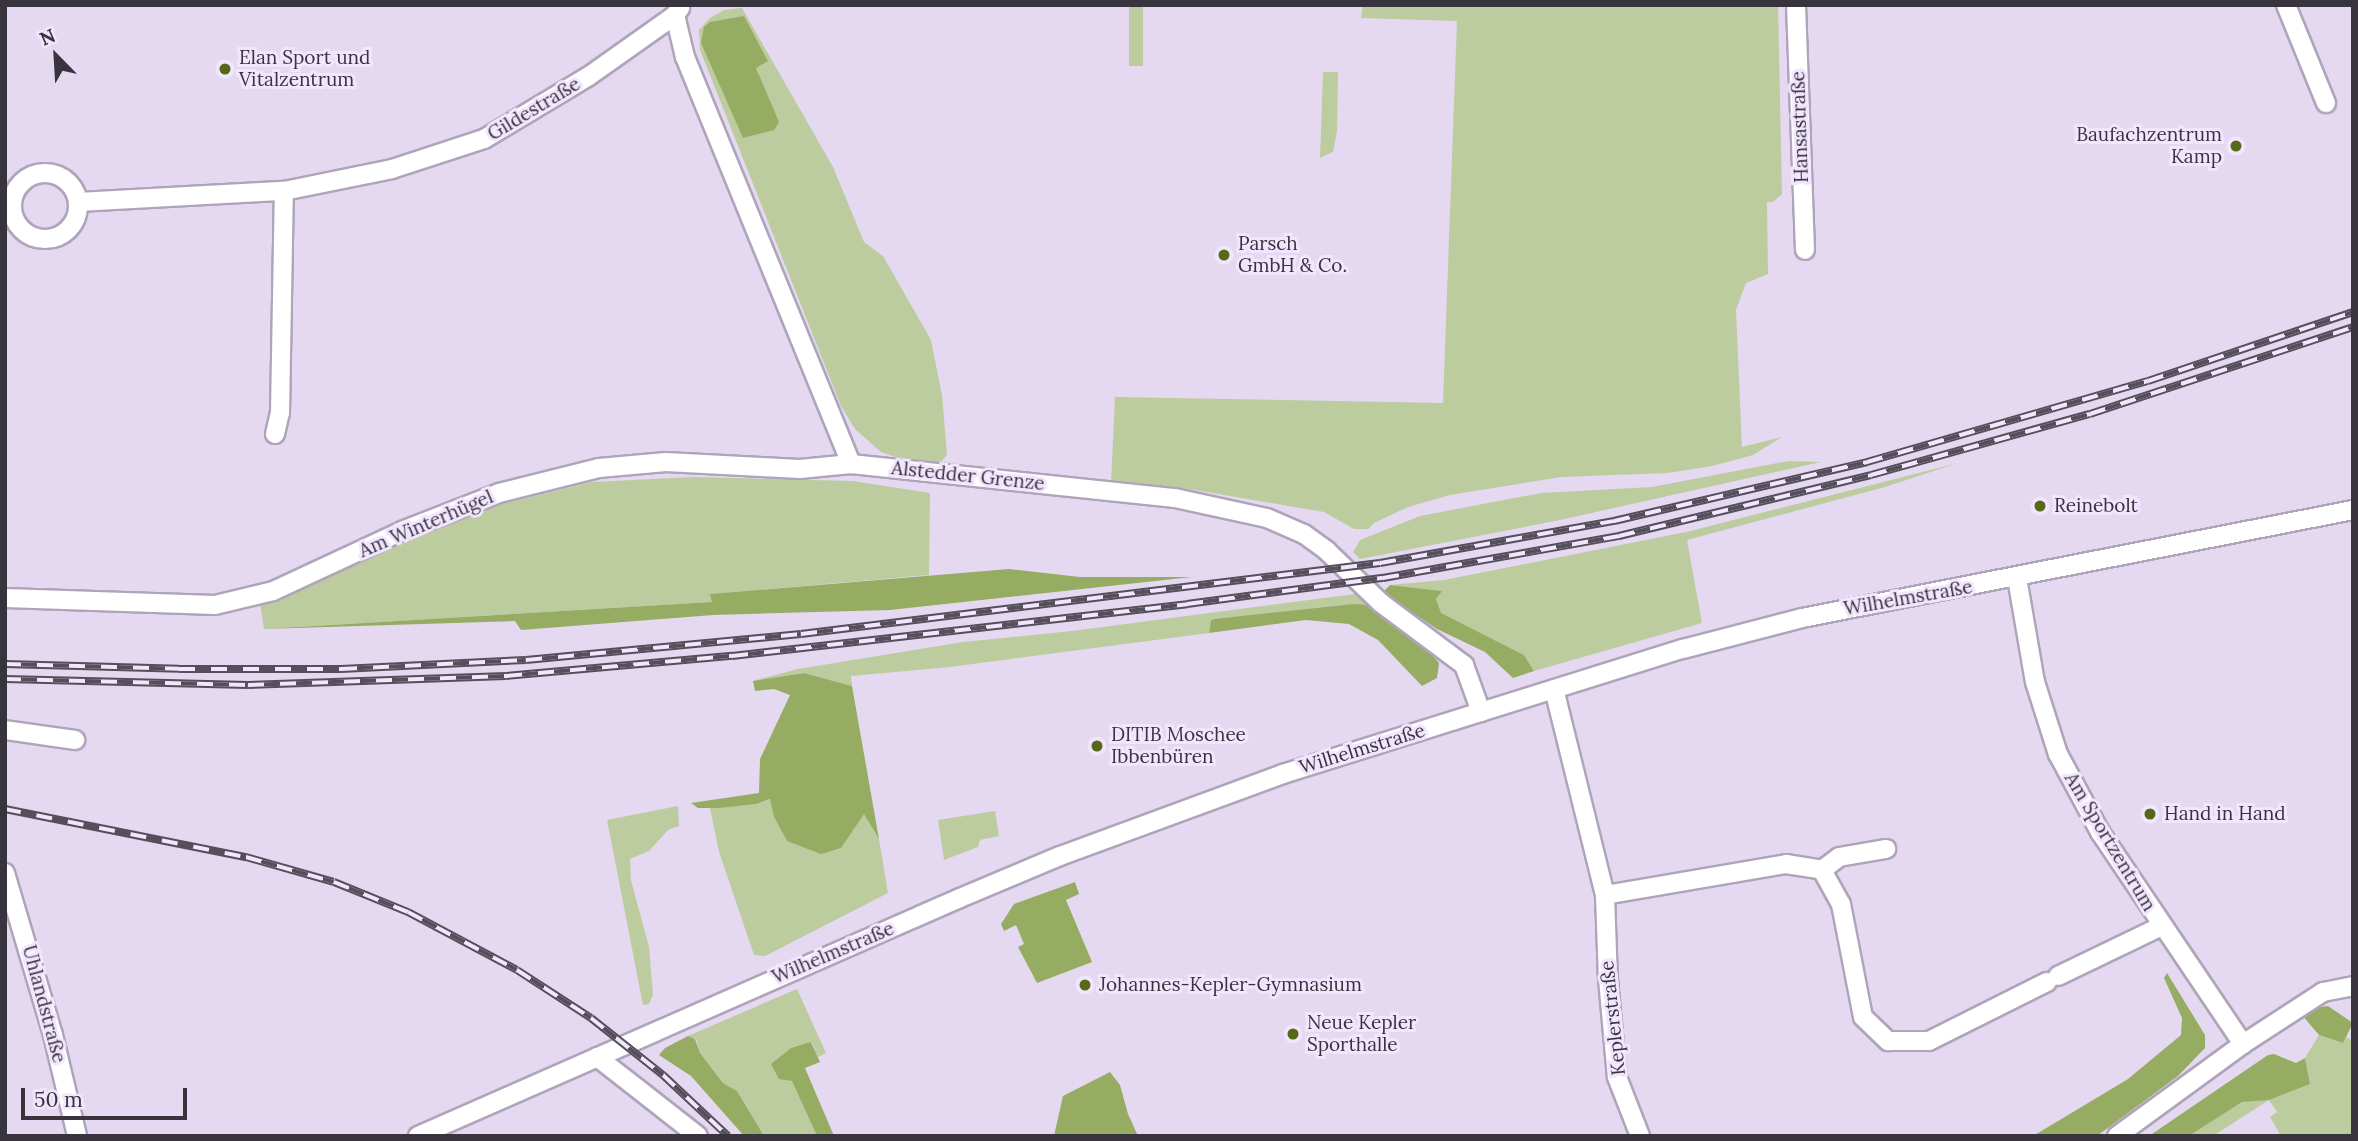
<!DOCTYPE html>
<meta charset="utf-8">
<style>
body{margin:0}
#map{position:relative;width:2358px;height:1141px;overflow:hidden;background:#e4d9f0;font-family:Lora,serif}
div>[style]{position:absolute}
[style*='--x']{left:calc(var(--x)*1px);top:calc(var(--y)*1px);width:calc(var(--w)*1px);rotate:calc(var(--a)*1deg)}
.green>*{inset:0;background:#bdcc9f;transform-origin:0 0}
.forest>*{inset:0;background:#97ac63}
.roads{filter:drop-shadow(2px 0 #afa4ba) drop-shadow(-2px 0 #afa4ba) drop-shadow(0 2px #afa4ba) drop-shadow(0 -2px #afa4ba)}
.minor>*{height:18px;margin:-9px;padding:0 9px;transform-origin:9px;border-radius:9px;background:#fff}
.minor>.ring{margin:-9px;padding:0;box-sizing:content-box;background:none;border:18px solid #fff;border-radius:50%}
.rail>*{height:8px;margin-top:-4px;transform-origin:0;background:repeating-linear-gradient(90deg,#f1e6fe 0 16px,#544f5b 0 32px);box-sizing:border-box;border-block:2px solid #544f5b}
.dots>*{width:19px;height:19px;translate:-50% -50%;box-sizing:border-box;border:4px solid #f1e6fe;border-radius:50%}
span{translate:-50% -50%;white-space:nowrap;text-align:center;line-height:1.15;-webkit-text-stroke:6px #f1e6fe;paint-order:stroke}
.poi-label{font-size:19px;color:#38343d}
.left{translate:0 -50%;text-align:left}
.right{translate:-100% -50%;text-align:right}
.street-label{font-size:19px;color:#38343d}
.frame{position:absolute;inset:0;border:7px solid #38343d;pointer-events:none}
.north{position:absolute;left:21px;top:21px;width:70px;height:70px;-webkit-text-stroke:5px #f1e6fe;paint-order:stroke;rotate:336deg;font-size:19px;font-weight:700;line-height:28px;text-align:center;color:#38343d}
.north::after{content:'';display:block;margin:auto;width:24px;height:32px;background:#38343d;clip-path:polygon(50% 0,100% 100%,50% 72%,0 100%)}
.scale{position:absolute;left:21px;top:1088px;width:166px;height:32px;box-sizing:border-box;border:4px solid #38343d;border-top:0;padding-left:9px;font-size:21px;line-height:24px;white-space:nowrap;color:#38343d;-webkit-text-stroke:5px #f1e6fe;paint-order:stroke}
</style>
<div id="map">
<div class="green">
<div style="left:1129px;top:5px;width:14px;height:61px"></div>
<div style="clip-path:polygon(1363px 5px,1778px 5px,1782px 194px,1773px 202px,1767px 202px,1768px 274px,1746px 283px,1736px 310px,1742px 447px,1782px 437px,1753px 455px,1712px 466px,1668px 473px,1561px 477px,1450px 495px,1408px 507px,1374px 523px,1368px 529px,1354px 529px,1324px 512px,1189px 489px,1111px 483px,1115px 397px,1443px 403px,1457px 21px,1361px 18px)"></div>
<div style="clip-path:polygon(742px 8px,833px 167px,864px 242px,883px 256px,931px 340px,942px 395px,947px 455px,937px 466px,916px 464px,881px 452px,855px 429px,841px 406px,700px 50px,699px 30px,710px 18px,724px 10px)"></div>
<div style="clip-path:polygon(1323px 72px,1338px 72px,1337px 131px,1333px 152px,1320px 158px)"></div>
<div style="clip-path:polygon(1788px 461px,1821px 462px,1560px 520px,1360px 559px,1353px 552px,1360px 540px,1420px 516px,1541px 493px,1652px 487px)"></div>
<div style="clip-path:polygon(1958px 463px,1885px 487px,1687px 540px,1702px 623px,1534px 671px,1524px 655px,1440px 613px,1436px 599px,1441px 591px,1390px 585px,1444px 580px,1686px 532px)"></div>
<div style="clip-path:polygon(692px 477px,853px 481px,930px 493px,929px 575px,711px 594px,713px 602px,264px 629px,260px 603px,469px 512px,592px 482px)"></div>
<div style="clip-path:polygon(1355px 594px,1367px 605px,1214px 619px,1211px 620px,1209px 633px,950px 667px,851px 676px,852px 686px,804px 673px,753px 681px,798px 669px,963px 642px,1072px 631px)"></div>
<div style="clip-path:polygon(771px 799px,774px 817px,787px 841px,821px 853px,841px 847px,864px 813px,879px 839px,888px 893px,765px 956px,754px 955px,719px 852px,710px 808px,756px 804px)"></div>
<div style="clip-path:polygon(678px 806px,679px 826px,668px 830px,649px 851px,630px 859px,631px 880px,649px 947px,653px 995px,649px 1004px,643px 1005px,607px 820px)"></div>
<div style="clip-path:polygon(995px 811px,999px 836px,980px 840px,978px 847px,944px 860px,938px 820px)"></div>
<div style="clip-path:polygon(797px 989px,826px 1053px,818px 1057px,812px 1042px,792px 1080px,817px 1136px,764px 1136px,737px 1091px,723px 1083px,700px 1053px,696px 1039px,688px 1036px)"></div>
<div style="clip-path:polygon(2319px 1035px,2343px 1043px,2346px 1037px,2353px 1041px,2353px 1136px,2281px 1136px,2270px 1117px,2277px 1112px,2269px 1100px,2213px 1136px,2189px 1136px,2242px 1102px,2265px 1099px,2310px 1084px,2305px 1058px)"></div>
</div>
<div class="forest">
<div style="clip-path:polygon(744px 16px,768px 61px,756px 68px,779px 122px,774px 130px,743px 138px,701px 43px,704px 27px,710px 22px)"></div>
<div style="clip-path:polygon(1009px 569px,1080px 577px,1192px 577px,890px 610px,713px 615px,521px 630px,515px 621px,264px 629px,712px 602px,710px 594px)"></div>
<div style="clip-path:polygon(1390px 585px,1442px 591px,1436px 599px,1441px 613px,1524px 655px,1534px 671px,1513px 678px,1485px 652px,1437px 629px,1388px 596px,1384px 591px)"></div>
<div style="clip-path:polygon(1354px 604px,1367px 605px,1427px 649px,1439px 663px,1437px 678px,1422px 686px,1378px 640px,1349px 624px,1306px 620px,1209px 633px,1211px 620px,1214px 619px)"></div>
<div style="clip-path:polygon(804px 673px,852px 686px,879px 839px,864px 814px,841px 848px,821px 854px,787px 841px,774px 817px,770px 799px,756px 804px,719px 808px,698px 808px,691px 803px,759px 793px,760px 759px,790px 695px,774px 689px,755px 691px,753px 681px)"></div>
<div style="clip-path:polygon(1075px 882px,1079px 894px,1066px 900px,1092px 962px,1037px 983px,1018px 947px,1024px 944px,1016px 925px,1004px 931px,1001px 924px,1014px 904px)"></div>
<div style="clip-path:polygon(2167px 973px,2205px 1035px,2205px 1048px,2178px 1076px,2097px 1136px,2033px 1136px,2128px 1079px,2181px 1035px,2182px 1018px,2164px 978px)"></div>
<div style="clip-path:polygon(2328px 1006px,2353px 1023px,2343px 1043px,2319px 1035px,2302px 1015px,2314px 1008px)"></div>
<div style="clip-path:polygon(688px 1036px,695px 1039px,700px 1053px,723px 1083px,737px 1091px,764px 1136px,744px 1136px,691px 1076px,659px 1055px,665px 1048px)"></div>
<div style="clip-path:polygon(811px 1042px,820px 1062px,805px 1068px,834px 1136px,817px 1136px,792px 1081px,779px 1079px,771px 1064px,791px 1048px)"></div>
<div style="clip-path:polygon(2274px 1054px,2296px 1063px,2305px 1058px,2310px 1084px,2269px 1100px,2242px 1102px,2189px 1136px,2149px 1136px,2268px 1055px)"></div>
<div style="clip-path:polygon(1110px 1072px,1120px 1085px,1128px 1114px,1138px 1136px,1054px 1136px,1063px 1096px)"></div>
</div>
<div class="roads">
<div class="minor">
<div style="--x:1796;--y:5;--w:245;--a:87.9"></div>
<div style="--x:2286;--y:5;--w:106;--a:67.8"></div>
<div style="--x:675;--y:15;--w:43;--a:76.6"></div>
<div style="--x:685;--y:57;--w:440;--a:67.8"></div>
<div style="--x:851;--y:464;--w:326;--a:6"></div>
<div style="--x:1175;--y:498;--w:94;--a:12.3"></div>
<div style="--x:1267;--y:518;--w:40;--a:23.4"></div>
<div style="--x:1304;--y:534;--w:29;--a:36"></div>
<div style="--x:1327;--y:551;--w:75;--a:43.9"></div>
<div style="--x:1381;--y:603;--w:104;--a:36.8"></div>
<div style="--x:1464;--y:665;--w:50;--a:70.1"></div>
<div class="ring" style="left:12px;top:173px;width:48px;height:48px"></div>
<div style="--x:78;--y:202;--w:206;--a:-3.1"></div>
<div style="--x:284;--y:191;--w:110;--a:-11.5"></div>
<div style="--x:392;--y:169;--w:97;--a:-18.1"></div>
<div style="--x:484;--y:139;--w:122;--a:-31"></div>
<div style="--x:589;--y:76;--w:105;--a:-35.3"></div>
<div style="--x:675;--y:15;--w:9;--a:-54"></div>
<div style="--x:275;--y:434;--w:22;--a:-77"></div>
<div style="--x:280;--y:413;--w:222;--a:-89"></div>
<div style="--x:2017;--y:578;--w:106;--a:80.2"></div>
<div style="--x:2035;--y:682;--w:76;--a:72.3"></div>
<div style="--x:2058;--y:754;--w:89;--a:61.7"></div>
<div style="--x:2100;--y:832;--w:256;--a:56"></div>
<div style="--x:5;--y:598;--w:210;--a:1.9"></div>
<div style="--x:215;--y:605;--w:60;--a:-13.6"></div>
<div style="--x:273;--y:591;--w:142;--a:-24.9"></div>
<div style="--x:402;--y:531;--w:104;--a:-21.4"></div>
<div style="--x:499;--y:493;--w:103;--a:-14"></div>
<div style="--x:599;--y:468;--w:67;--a:-5.1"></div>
<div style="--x:666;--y:462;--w:134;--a:3"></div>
<div style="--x:800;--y:469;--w:51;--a:-5.6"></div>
<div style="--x:1554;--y:689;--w:212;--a:76.1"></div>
<div style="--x:1605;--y:895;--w:84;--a:88"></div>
<div style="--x:1608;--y:979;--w:98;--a:84.8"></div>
<div style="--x:1617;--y:1077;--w:63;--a:68.7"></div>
<div style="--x:5;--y:730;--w:71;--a:8.1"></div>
<div style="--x:1822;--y:870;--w:39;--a:61"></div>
<div style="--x:1841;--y:904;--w:115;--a:79"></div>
<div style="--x:1863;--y:1017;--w:35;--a:44"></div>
<div style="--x:1888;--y:1041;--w:41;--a:0"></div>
<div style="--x:1929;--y:1041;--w:132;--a:-26.6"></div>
<div style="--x:5;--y:873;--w:169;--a:73.5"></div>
<div style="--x:53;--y:1035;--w:104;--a:76.6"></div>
<div style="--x:1605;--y:895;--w:184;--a:-9.7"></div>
<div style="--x:1786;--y:864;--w:36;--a:9"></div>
<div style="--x:1822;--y:870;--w:21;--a:-37"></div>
<div style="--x:1839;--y:857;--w:48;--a:-9.7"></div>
<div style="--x:2058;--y:976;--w:115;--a:-25.7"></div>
<div style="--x:597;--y:1057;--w:128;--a:38"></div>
<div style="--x:418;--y:1136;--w:592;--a:-23.71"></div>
<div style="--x:960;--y:898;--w:108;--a:-22.8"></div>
<div style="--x:1060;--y:856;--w:238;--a:-20.2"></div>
<div style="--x:1283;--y:774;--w:419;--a:-17.4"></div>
<div style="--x:1683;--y:649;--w:123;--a:-14.6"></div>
<div style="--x:1802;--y:618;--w:561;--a:-11.09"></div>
<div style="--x:2117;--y:1136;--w:156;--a:-36.1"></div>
<div style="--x:2243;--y:1044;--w:95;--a:-33"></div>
<div style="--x:2323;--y:992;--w:31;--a:-11"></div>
</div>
</div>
<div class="rail">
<div style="--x:5;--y:664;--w:174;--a:1.6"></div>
<div style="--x:179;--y:669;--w:162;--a:0"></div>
<div style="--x:341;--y:669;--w:185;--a:-2.8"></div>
<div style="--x:526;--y:660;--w:276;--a:-5.4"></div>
<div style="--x:801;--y:634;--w:583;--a:-6.99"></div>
<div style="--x:1380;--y:563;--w:238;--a:-10.2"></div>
<div style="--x:1614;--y:521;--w:260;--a:-13.1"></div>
<div style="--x:1867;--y:462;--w:292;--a:-16.1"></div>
<div style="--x:2148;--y:381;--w:216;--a:-18.6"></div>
<div style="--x:5;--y:679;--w:243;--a:1.4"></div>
<div style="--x:248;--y:685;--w:258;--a:-2"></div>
<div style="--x:506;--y:676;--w:227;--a:-5.1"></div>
<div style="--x:732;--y:656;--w:458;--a:-6.5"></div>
<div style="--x:1187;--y:604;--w:198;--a:-7.6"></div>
<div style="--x:1383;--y:578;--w:240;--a:-10.1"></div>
<div style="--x:1619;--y:536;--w:259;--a:-13.6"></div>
<div style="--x:1871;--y:475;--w:227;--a:-15.6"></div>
<div style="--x:2090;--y:414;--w:277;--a:-18.3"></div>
<div style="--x:5;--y:809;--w:246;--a:11.3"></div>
<div style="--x:246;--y:857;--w:91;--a:15.9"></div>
<div style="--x:334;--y:882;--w:80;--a:22.1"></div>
<div style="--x:408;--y:912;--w:123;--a:28"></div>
<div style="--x:517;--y:970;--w:88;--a:33"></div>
<div style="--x:591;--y:1018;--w:92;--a:38.4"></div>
<div style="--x:663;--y:1075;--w:89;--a:43.2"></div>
</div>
<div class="dots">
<div style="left:225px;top:69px;background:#566916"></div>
<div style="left:2236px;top:146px;background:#566916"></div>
<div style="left:1224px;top:255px;background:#566916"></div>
<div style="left:2040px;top:506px;background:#566916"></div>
<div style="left:1097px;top:746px;background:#566916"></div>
<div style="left:2150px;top:814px;background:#566916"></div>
<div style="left:1085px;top:985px;background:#566916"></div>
<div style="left:1293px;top:1034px;background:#566916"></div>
</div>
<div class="poi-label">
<span class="left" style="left:239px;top:69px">Elan Sport und<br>Vitalzentrum</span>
<span class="right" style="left:2222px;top:146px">Baufachzentrum<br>Kamp</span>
<span class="left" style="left:1238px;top:255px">Parsch<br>GmbH &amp; Co.</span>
<span class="left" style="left:2054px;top:506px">Reinebolt</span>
<span class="left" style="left:1111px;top:746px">DITIB Moschee<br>Ibbenbüren</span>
<span class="left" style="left:2164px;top:814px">Hand in Hand</span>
<span class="left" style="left:1099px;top:985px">Johannes-Kepler-Gymnasium</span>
<span class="left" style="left:1307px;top:1034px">Neue Kepler<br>Sporthalle</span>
</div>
<div class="street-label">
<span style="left:534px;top:109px;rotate:-31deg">Gildestraße</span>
<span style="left:1800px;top:127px;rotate:-92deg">Hansastraße</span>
<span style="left:968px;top:476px;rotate:6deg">Alstedder Grenze</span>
<span style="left:426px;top:524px;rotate:-23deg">Am Winterhügel</span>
<span style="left:1908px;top:598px;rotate:-10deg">Wilhelmstraße</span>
<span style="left:1362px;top:749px;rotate:-17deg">Wilhelmstraße</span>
<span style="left:2110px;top:842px;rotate:59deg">Am Sportzentrum</span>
<span style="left:833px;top:953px;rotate:-23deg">Wilhelmstraße</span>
<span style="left:44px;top:1004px;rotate:75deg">Uhlandstraße</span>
<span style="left:1613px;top:1018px;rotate:-96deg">Keplerstraße</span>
</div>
<div class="frame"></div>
<div class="north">N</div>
<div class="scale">50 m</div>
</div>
